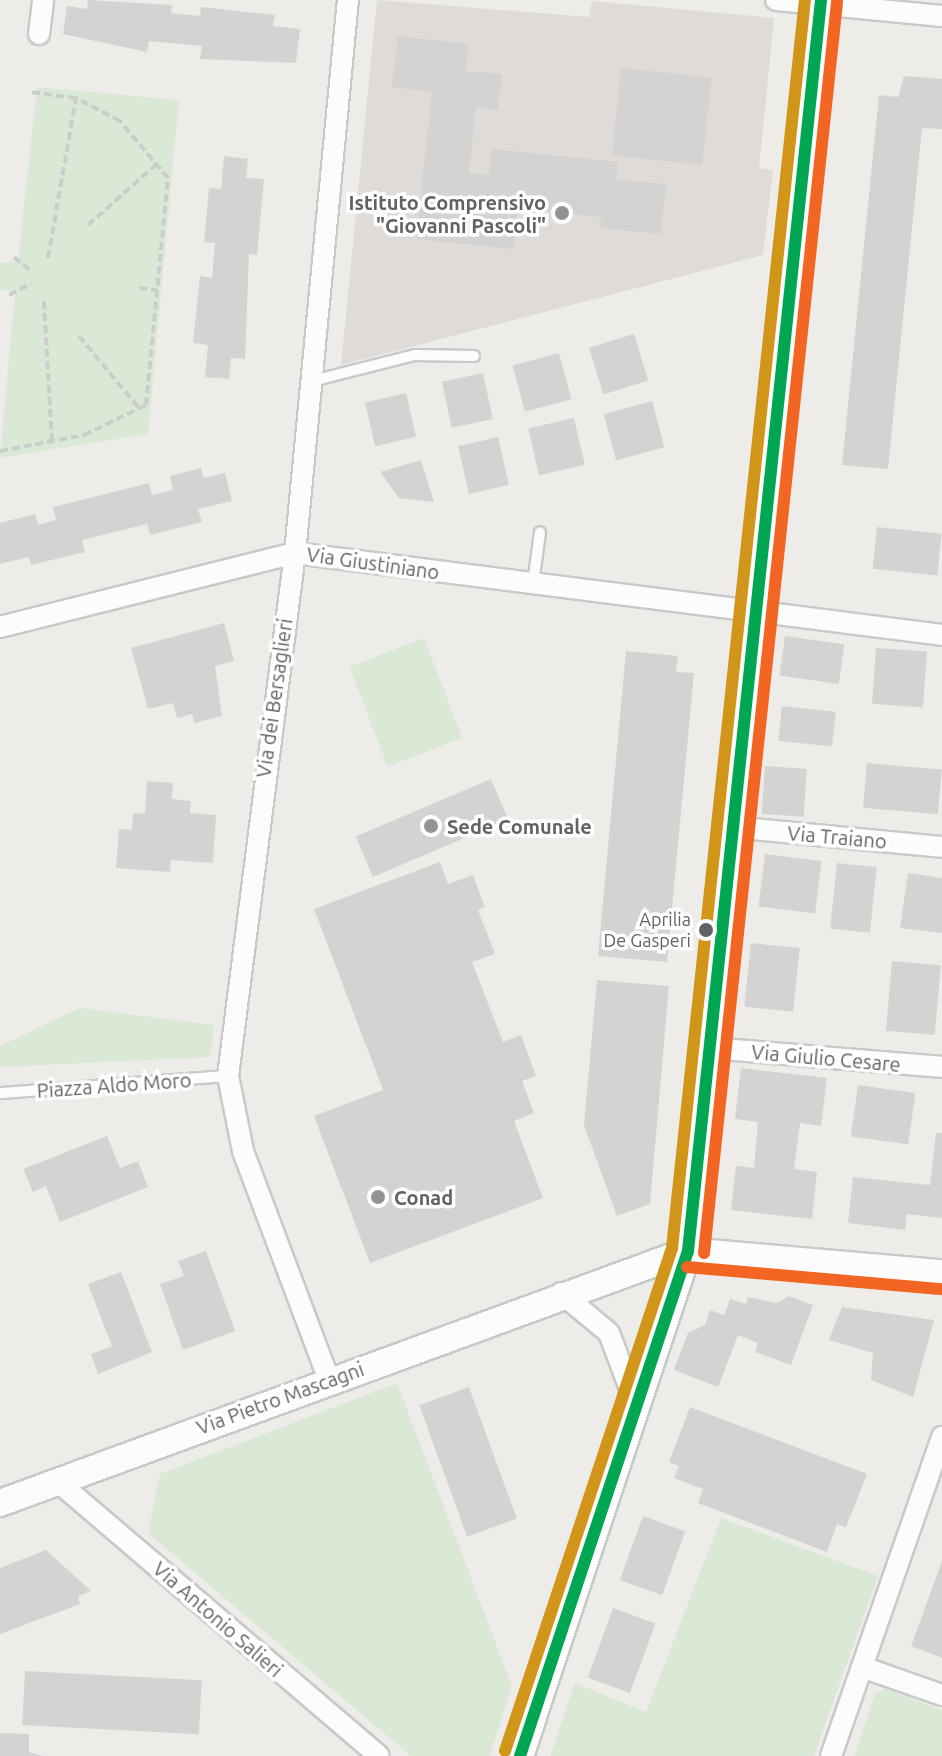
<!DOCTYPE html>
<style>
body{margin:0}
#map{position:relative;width:942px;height:1756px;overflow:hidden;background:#eeece9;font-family:Ubuntu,sans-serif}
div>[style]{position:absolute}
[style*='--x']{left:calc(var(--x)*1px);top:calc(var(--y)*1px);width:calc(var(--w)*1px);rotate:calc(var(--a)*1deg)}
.education>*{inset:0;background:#dedbd8}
.green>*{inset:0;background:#dae8d6;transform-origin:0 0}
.building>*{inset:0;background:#d5d3d2;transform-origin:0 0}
.path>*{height:4px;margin-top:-2px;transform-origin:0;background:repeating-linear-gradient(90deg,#cacecb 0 8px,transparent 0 12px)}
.roads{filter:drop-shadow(2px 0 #c8c9c9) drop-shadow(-2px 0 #c8c9c9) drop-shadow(0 2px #c8c9c9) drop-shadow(0 -2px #c8c9c9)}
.service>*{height:10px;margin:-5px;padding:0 5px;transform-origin:5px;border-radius:5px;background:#fcfcfc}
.minor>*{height:20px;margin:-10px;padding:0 10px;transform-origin:10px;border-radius:10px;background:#fcfcfc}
.tertiary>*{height:26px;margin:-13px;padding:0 13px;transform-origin:13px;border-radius:13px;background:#fcfcfc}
.bus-1>*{height:12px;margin:-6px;padding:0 6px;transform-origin:6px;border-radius:6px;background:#00a651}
.bus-2>*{height:12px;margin:-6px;padding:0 6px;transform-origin:6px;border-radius:6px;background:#f26522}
.bus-3>*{height:12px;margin:-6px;padding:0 6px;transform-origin:6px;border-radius:6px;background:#d1951a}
.dots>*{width:22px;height:22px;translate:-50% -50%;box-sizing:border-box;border:4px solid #fff;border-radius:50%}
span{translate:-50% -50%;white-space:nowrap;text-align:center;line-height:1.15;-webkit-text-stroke:7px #fff;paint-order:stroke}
.bus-label{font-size:18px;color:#5f6366}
.right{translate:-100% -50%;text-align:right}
.poi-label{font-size:20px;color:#5f6366;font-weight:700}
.left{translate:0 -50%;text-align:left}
.street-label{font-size:20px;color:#5f6366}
</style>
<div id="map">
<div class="education">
<div style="clip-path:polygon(377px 0,589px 17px,592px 1px,774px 18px,759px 168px,773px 170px,763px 255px,341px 365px)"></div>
</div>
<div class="green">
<div style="clip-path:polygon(37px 87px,179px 100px,148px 434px,0 458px,15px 292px,0 289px,0 263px,18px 261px)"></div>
<div style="left:424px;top:638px;width:107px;height:80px;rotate:69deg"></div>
<div style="clip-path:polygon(80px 1008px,214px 1025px,210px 1057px,0 1067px,0 1046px)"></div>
<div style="clip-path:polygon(397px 1383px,512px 1686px,490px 1756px,411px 1756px,148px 1533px,160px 1474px)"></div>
<div style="clip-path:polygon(721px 1518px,878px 1576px,814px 1756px,550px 1756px,575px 1683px,646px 1712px)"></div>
<div style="clip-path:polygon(885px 1689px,942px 1710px,942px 1756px,854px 1756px,875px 1694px)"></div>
</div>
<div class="building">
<div style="clip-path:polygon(88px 0,172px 5px,171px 13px,200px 16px,201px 7px,275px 15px,273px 26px,300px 29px,296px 63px,200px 59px,202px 46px,149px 41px,147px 52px,63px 34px,67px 6px,87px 9px)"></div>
<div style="clip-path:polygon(398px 36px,469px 44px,466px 71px,502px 74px,498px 110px,476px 107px,469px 173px,489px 175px,491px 149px,618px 162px,616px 179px,666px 184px,661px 234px,600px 228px,601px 217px,517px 208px,513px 249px,416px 239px,432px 92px,392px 87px)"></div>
<div style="left:621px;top:68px;width:91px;height:88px;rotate:6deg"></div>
<div style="clip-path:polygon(904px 76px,942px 79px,942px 129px,922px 128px,888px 469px,842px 465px,879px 95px,898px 97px)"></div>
<div style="clip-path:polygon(224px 156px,248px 159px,246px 178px,264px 179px,257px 255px,249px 254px,245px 359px,231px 358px,229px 379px,205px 377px,208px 345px,193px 343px,200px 276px,212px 278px,215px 243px,204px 242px,209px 188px,221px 189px)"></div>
<div style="left:634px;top:334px;width:49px;height:47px;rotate:73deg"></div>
<div style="left:559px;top:353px;width:48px;height:48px;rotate:75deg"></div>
<div style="left:483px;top:373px;width:47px;height:42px;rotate:78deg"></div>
<div style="left:406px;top:393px;width:45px;height:42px;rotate:77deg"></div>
<div style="left:652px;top:401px;width:48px;height:50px;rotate:75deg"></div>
<div style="left:574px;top:418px;width:48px;height:47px;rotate:77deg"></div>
<div style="left:498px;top:437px;width:49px;height:41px;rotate:77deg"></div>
<div style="clip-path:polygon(421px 460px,434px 502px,399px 498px,380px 472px)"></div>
<div style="clip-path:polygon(201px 468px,204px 478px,225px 473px,232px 501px,198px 509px,202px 522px,150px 535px,147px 524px,82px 540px,85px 552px,31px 565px,29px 557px,0 564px,0 523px,35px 514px,38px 525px,56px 520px,53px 507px,149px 483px,152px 495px,173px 490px,170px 476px)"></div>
<div style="left:877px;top:527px;width:65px;height:42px;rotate:6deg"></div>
<div style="clip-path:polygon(224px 623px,234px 661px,215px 666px,222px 716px,194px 723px,192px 714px,177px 718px,173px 703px,148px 709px,131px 648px)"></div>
<div style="left:785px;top:636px;width:60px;height:40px;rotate:8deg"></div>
<div style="left:876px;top:648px;width:51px;height:56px;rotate:4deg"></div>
<div style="clip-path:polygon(626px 651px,678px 656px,676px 672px,694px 673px,667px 962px,598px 956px)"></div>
<div style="left:782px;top:706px;width:54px;height:35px;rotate:6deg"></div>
<div style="left:867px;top:763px;width:75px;height:45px;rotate:5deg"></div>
<div style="left:765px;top:766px;width:42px;height:48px;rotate:4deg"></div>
<div style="left:491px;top:779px;width:44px;height:147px;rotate:67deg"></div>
<div style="clip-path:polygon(147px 781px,173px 783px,172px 799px,191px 801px,190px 813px,216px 815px,213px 863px,171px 860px,170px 872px,116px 868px,119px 829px,132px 830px,133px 813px,145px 814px)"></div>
<div style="left:765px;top:854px;width:57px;height:53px;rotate:7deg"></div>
<div style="clip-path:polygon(440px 862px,448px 884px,473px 875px,485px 907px,478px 910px,495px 954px,472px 962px,503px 1042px,521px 1035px,536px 1076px,522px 1081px,534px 1113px,514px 1121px,543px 1198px,370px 1263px,314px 1116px,383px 1090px,314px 909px)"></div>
<div style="left:837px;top:863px;width:40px;height:66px;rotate:6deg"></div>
<div style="clip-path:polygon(908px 873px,942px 878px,942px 933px,900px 928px)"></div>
<div style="left:751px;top:943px;width:49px;height:64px;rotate:6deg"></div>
<div style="left:892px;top:961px;width:49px;height:70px;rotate:5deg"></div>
<div style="clip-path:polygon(597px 980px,669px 986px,650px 1204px,617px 1216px,584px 1125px)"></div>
<div style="clip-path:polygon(741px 1068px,827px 1078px,821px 1126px,800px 1123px,794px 1169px,817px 1172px,812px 1219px,731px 1210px,736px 1166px,754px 1168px,758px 1122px,735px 1119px)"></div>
<div style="left:858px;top:1085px;width:58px;height:52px;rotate:8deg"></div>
<div style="clip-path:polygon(936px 1133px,942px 1133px,942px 1218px,907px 1214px,905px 1230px,848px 1223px,853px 1177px,930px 1185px)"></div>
<div style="clip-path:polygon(107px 1136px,120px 1168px,138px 1161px,148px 1187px,60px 1222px,46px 1186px,33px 1192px,23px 1169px)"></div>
<div style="clip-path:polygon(206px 1251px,235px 1331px,183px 1350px,160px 1284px,184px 1276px,178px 1261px)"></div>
<div style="clip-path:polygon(121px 1272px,152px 1352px,98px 1374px,91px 1354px,112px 1346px,88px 1284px)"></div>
<div style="clip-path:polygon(789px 1296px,813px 1305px,791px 1365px,755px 1352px,758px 1343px,738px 1335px,718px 1387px,674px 1370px,688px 1333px,705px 1325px,710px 1310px,724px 1315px,730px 1299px,746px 1304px,748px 1297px,777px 1303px)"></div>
<div style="clip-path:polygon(842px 1307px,934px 1320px,913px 1397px,871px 1380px,873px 1353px,829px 1340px)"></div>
<div style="left:469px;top:1387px;width:140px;height:53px;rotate:70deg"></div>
<div style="clip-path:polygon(690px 1407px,867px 1474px,846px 1527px,837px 1524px,827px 1552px,698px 1503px,703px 1489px,674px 1478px,679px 1466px,669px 1462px)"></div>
<div style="left:643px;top:1516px;width:45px;height:68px;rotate:20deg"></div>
<div style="clip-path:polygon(46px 1550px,91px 1591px,78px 1596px,80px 1604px,0 1634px,0 1568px)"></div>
<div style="clip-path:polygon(942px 1561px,942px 1658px,911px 1646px)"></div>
<div style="left:613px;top:1608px;width:45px;height:74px;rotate:20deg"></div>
<div style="left:25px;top:1671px;width:177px;height:54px;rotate:3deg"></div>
<div style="clip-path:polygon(0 1733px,29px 1734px,29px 1752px,43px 1756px,0 1756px)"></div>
</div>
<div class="path">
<div style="--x:88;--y:225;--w:96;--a:-41.6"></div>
<div style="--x:14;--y:257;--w:22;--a:39"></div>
<div style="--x:48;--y:258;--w:162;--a:-80.1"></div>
<div style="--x:139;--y:288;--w:17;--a:7"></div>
<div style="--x:9;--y:295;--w:25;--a:-27"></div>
<div style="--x:44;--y:301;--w:141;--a:86.8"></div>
<div style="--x:79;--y:336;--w:94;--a:50.2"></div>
<div style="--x:0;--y:451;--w:86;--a:-10.8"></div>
<div style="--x:84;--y:435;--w:69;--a:-25.8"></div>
<div style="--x:146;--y:405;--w:228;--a:-84.5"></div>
<div style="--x:168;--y:178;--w:75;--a:-130.1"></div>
<div style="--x:120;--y:121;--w:50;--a:-152.4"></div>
<div style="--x:76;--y:98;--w:47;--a:-172.7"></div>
</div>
<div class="roads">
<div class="service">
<div style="--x:308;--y:382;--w:110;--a:-14.2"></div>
<div style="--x:415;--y:355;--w:59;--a:1"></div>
<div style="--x:533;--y:584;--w:52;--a:-82.3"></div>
<div style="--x:0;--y:1093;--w:229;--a:-4.3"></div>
</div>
<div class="minor">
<div style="--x:776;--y:0;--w:167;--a:5.5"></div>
<div style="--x:39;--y:34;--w:34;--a:-83"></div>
<div style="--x:0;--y:627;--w:304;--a:-14.1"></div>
<div style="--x:295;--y:553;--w:652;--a:7.22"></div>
<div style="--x:731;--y:827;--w:212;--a:5.4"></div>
<div style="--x:711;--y:1048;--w:232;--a:4.7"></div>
<div style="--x:561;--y:1293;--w:62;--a:39.8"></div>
<div style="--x:609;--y:1333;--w:77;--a:69.4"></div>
<div style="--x:329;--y:1380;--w:245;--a:-110.6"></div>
<div style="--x:243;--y:1151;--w:76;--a:-101.3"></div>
<div style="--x:228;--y:1076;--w:527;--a:-82.7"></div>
<div style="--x:295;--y:553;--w:556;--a:-84.53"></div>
<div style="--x:57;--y:1481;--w:423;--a:40.5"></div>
<div style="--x:862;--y:1667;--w:85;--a:19.3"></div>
<div style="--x:831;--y:1756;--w:338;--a:-70.8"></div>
</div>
<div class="tertiary">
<div style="--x:0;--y:1503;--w:733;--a:-20.12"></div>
<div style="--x:688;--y:1251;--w:255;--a:5"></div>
<div style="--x:520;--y:1756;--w:532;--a:-71.6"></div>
<div style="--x:688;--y:1251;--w:1258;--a:-83.93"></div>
</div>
</div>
<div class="bus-1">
<div style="--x:520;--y:1756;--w:532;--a:-71.6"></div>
<div style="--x:688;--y:1251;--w:1258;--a:-83.93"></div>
</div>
<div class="bus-2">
<div style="--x:704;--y:1253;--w:1258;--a:-83.93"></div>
<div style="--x:687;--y:1267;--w:255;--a:5"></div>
</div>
<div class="bus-3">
<div style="--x:505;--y:1751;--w:530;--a:-71.63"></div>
<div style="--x:672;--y:1248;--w:1255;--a:-83.92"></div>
</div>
<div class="dots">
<div style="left:562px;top:213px;background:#919394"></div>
<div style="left:431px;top:826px;background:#919394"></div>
<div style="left:706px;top:930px;background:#5f6366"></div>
<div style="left:378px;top:1197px;background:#919394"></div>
</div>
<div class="bus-label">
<span class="right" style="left:691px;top:930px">Aprilia<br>De Gasperi</span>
</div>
<div class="poi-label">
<span class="right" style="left:546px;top:214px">Istituto Comprensivo<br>"Giovanni Pascoli"</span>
<span class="left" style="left:447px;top:826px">Sede Comunale</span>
<span class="left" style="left:394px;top:1197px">Conad</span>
</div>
<div class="street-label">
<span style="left:373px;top:563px;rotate:8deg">Via Giustiniano</span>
<span style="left:274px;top:698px;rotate:-82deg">Via dei Bersaglieri</span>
<span style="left:837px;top:837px;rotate:5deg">Via Traiano</span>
<span style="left:826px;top:1058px;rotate:5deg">Via Giulio Cesare</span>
<span style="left:114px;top:1085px;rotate:-4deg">Piazza Aldo Moro</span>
<span style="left:280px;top:1398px;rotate:-20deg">Via Pietro Mascagni</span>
<span style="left:218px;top:1619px;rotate:41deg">Via Antonio Salieri</span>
</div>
</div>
